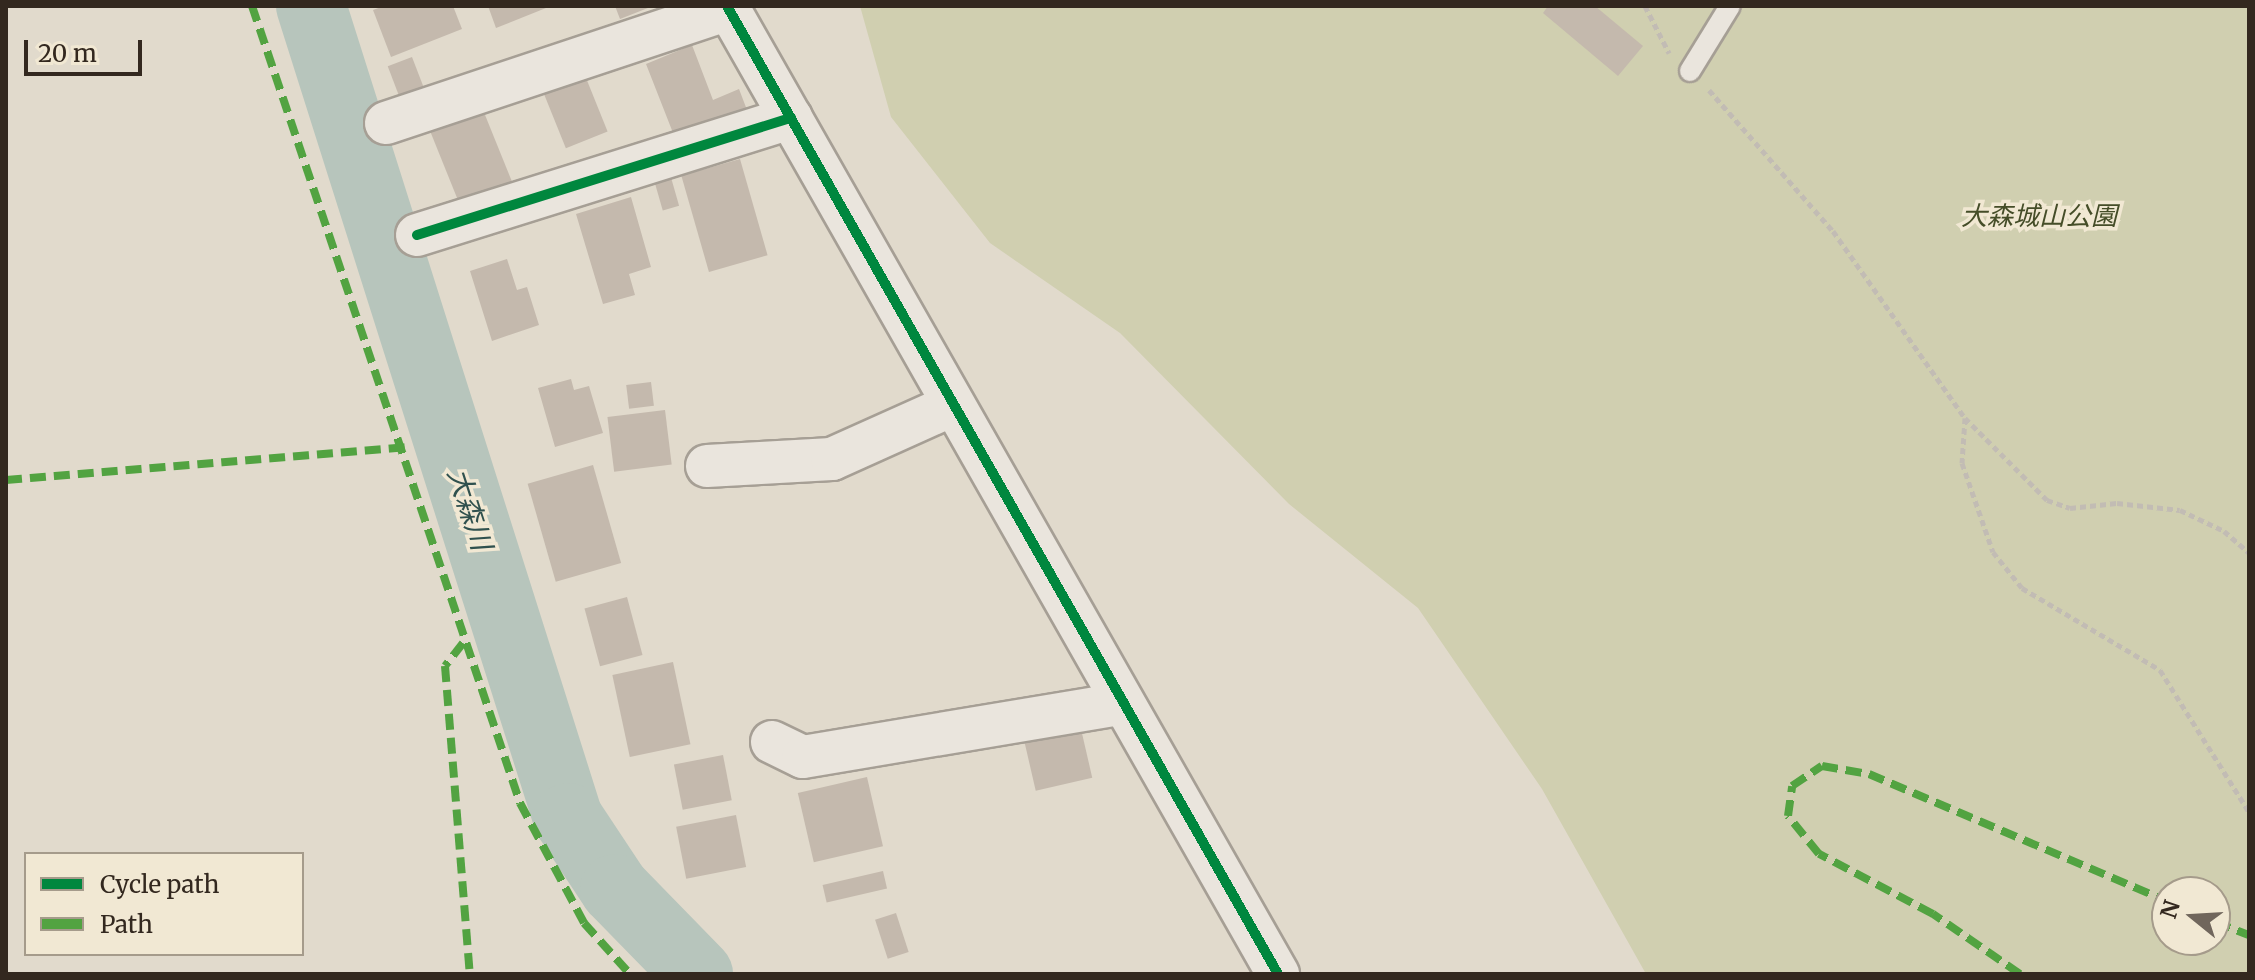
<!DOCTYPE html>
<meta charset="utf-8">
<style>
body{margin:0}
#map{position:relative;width:2255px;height:980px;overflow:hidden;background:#e1dacc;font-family:Merriweather,"Noto Sans JP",serif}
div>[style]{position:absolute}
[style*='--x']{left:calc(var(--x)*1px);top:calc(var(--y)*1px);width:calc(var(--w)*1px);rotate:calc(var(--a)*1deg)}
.green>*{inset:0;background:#d0cfb0}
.river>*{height:70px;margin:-35px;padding:0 35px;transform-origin:35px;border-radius:35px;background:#b7c5bc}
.building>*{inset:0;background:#c4b9ad;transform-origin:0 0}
.path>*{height:5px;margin-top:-2.5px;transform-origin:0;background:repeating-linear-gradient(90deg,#c2bcb4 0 6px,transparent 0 10px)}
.roads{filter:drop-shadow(2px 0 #a69f95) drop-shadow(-2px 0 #a69f95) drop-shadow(0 2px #a69f95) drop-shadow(0 -2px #a69f95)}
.service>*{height:20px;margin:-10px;padding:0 10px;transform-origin:10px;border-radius:10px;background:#eae5dd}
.minor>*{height:42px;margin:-21px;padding:0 21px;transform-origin:21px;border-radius:21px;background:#eae5dd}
.quiet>*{height:8px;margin-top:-4px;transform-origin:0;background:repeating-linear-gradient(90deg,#52a341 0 16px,transparent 0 24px)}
.cycleway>*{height:10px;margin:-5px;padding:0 5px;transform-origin:5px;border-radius:5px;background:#00873e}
span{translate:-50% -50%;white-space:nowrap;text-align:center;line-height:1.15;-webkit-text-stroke:7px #f1e8d3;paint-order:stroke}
.park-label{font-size:26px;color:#454d28;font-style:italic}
.water-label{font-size:28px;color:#30514e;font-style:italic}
.frame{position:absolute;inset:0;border:8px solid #33281f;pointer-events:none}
.legend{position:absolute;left:24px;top:852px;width:280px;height:104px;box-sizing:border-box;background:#f1e8d3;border:2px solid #a59b8b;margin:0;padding:10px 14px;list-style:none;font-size:24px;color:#33281f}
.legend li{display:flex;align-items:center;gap:16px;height:40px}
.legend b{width:40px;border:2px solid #a59b8b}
.north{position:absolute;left:2151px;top:876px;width:80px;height:80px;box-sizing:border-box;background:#f1e8d3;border:2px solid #a59b8b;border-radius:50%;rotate:288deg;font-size:22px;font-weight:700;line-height:32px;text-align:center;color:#33281f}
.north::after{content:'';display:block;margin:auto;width:28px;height:36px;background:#70665c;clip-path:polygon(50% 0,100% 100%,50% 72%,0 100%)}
.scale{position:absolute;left:24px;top:40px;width:118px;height:36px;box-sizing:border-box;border:4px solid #33281f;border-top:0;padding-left:10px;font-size:24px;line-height:28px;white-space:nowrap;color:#33281f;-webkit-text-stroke:6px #f1e8d3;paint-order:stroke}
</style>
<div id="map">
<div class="green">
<div style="clip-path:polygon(evenodd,860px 6px,2249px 6px,2249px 974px,1646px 974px,1542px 789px,1418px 608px,1289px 504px,1120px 333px,990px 243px,891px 117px,860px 6px,2167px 892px,2215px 892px,2215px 940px,2167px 940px,2167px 892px)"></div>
</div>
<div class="river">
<div style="--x:311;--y:6;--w:852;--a:72.44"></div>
<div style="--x:568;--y:818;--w:85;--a:56.5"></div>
<div style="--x:615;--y:889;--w:119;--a:45.7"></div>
</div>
<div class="building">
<div style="clip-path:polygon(384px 6px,453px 6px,462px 29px,391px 57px,373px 10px)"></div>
<div style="clip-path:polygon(488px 6px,551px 6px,496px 28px)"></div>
<div style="clip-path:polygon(615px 6px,653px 6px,620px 19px)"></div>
<div style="clip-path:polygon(1548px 6px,1595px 6px,1643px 46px,1618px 76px,1543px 13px)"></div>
<div style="clip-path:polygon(692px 45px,713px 100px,739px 89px,747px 110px,675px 138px,646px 64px)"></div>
<div style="left:412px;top:57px;width:33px;height:26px;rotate:69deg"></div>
<div style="left:584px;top:73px;width:63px;height:45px;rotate:68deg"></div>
<div style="left:481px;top:105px;width:92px;height:57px;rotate:68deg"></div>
<div style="left:740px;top:159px;width:100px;height:61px;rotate:74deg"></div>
<div style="left:670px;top:174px;width:33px;height:17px;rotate:74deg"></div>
<div style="clip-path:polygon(631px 197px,651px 267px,629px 274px,635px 295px,603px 304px,576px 214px)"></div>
<div style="clip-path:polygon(507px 259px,517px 290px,527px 287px,539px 325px,492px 341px,470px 271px)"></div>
<div style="clip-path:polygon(571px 379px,574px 390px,589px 386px,603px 433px,555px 447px,538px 388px)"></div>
<div style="left:651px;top:382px;width:24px;height:25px;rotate:83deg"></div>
<div style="left:665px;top:410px;width:55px;height:58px;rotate:83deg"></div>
<div style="left:593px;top:465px;width:102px;height:68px;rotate:74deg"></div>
<div style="left:627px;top:597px;width:60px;height:44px;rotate:75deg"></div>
<div style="left:673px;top:662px;width:84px;height:62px;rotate:78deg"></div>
<div style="left:1081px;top:729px;width:50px;height:58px;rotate:77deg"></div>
<div style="left:723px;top:755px;width:46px;height:50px;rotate:79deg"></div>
<div style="left:867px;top:777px;width:71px;height:71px;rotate:77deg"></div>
<div style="left:736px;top:815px;width:53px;height:61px;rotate:79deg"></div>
<div style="left:883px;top:871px;width:18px;height:62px;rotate:77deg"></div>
<div style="left:896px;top:913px;width:41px;height:22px;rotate:72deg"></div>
</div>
<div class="path">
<div style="--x:1645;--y:6;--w:53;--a:62.9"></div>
<div style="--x:1709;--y:90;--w:188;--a:48.7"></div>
<div style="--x:1833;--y:231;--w:229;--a:54.8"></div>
<div style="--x:1965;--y:418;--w:116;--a:45"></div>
<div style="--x:2047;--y:500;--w:24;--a:19"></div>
<div style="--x:2070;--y:508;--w:47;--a:-6.1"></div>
<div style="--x:2117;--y:503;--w:63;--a:6.3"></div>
<div style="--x:2180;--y:510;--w:49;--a:25.5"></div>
<div style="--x:2224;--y:531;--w:33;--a:41"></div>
<div style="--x:1965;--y:418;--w:45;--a:93.8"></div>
<div style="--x:1962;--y:463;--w:94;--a:70.8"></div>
<div style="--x:1993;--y:552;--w:46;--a:51.1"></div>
<div style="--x:2022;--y:588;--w:161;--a:30.7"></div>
<div style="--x:2160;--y:670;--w:168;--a:57.9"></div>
</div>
<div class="roads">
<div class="service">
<div style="--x:1690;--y:71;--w:76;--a:-58.4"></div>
</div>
<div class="minor">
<div style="--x:727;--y:6;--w:1114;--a:60.35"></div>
<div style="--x:386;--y:123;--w:361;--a:-18.4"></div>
<div style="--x:417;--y:235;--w:392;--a:-17.4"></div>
<div style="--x:707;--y:466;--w:125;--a:-3.2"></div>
<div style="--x:832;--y:459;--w:132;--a:-24.2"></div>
<div style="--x:772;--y:742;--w:34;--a:26"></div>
<div style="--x:803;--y:757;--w:322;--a:-9.5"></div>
</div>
</div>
<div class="quiet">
<div style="--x:252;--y:6;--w:841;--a:71.41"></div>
<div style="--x:520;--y:803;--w:136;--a:61.9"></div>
<div style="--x:584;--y:923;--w:69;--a:48"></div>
<div style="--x:6;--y:480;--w:401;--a:-4.7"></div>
<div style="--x:463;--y:643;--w:29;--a:128"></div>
<div style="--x:445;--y:666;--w:309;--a:85.4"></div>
<div style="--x:2215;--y:922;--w:36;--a:21"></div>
<div style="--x:2020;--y:974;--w:106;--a:-145.4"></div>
<div style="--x:1933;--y:914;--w:129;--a:-152.2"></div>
<div style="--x:1819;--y:854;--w:49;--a:-129.2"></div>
<div style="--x:1788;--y:816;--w:30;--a:-82"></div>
<div style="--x:1792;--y:786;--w:36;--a:-34"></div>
<div style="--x:1822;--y:766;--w:48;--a:9.7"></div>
<div style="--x:1869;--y:774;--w:324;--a:23.1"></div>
</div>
<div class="cycleway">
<div style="--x:727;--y:6;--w:1114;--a:60.35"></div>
<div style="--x:417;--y:235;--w:392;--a:-17.4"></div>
</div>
<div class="park-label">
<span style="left:2039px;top:216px">大森城山公園</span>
</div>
<div class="water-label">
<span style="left:470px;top:509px;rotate:72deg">大森川</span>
</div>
<div class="frame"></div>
<ul class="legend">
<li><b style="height:10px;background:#00873e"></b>Cycle path</li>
<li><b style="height:10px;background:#52a341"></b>Path</li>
</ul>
<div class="north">N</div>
<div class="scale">20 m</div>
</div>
